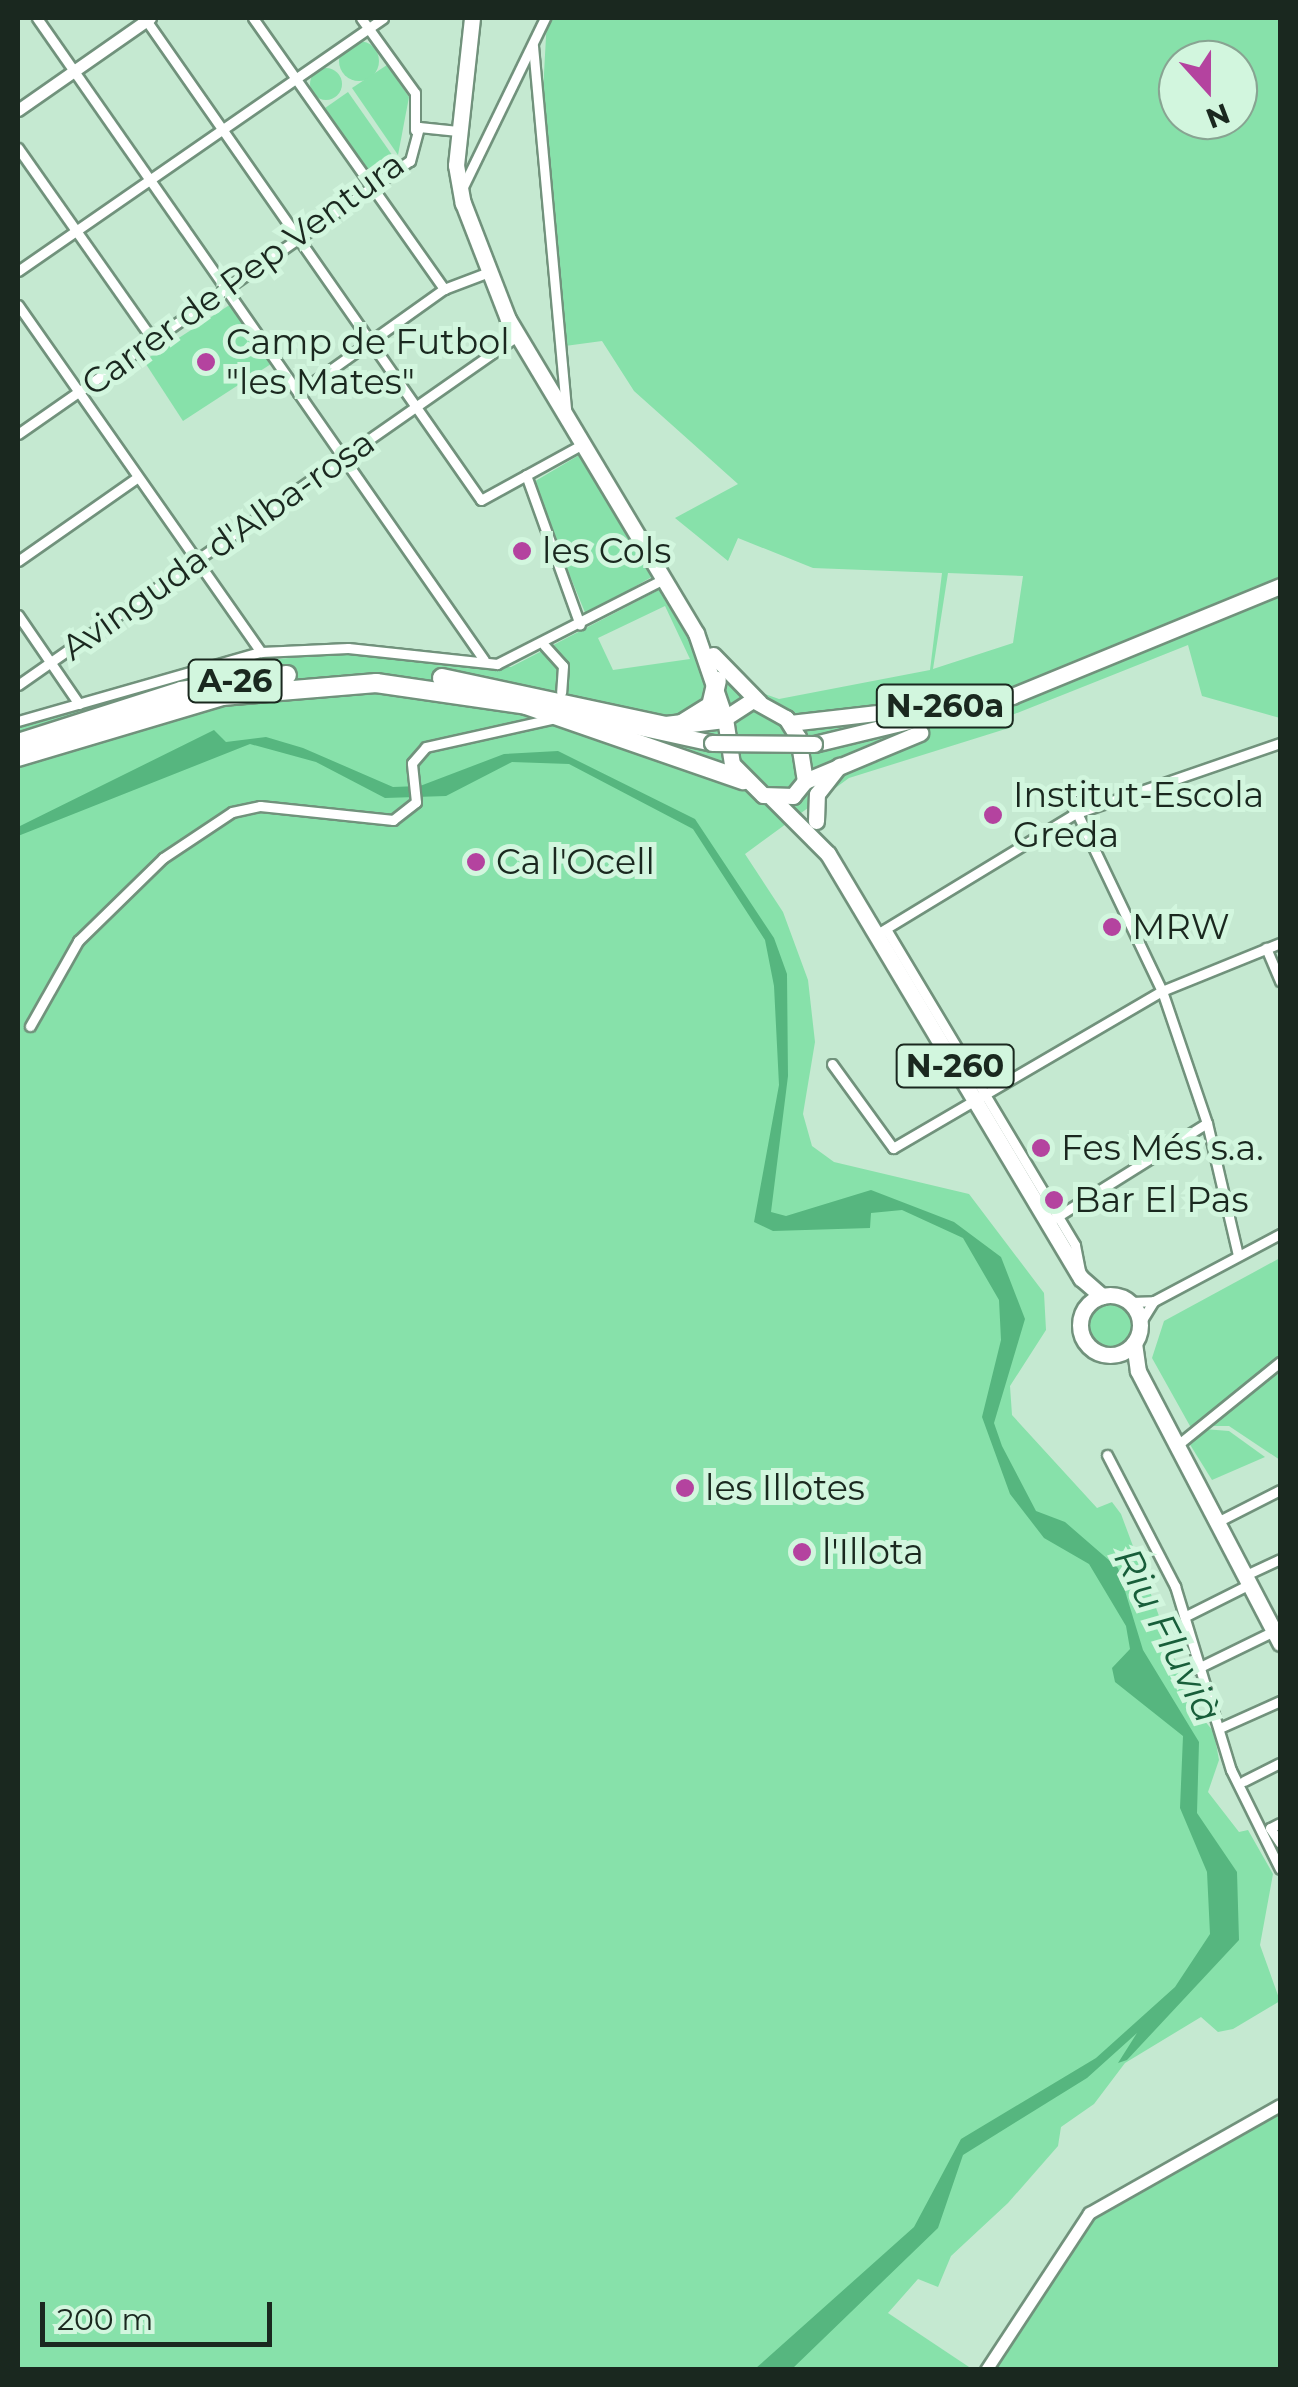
<!DOCTYPE html>
<meta charset="utf-8">
<style>
body{margin:0}
#map{position:relative;width:1298px;height:2387px;overflow:hidden;background:#c5e9d1;font-family:Montserrat,sans-serif}
div>[style]{position:absolute}
[style*='--x']{left:calc(var(--x)*1px);top:calc(var(--y)*1px);width:calc(var(--w)*1px);rotate:calc(var(--a)*1deg)}
.green>*{inset:0;background:#87e1aa;transform-origin:0 0}
.round{border-radius:50%}
.water>*{inset:0;background:#56b67f}
.roads{filter:drop-shadow(2px 0 #71927c) drop-shadow(-2px 0 #71927c) drop-shadow(0 2px #71927c) drop-shadow(0 -2px #71927c)}
.minor>*{height:9px;margin:-4.5px;padding:0 4.5px;transform-origin:4.5px;border-radius:4.5px;background:#fff}
.tertiary>*{height:11px;margin:-5.5px;padding:0 5.5px;transform-origin:5.5px;border-radius:5.5px;background:#fff}
.primary>*{height:15px;margin:-7.5px;padding:0 7.5px;transform-origin:7.5px;border-radius:7.5px;background:#fff}
.primary>.ring{margin:-7.5px;padding:0;box-sizing:content-box;background:none;border:15px solid #fff;border-radius:50%}
.motorway>*{height:18px;margin:-9px;padding:0 9px;transform-origin:9px;border-radius:9px;background:#fff}
.bridges{filter:drop-shadow(2px 0 #71927c) drop-shadow(-2px 0 #71927c) drop-shadow(0 2px #71927c) drop-shadow(0 -2px #71927c)}
.primary-bridge>*{height:15px;margin:-7.5px;padding:0 7.5px;transform-origin:7.5px;border-radius:7.5px;background:#fff}
.dots>*{width:28px;height:28px;translate:-50% -50%;box-sizing:border-box;border:5px solid #d2f6de;border-radius:50%}
span{translate:-50% -50%;white-space:nowrap;text-align:center;line-height:1.15;-webkit-text-stroke:10px #d2f6de;paint-order:stroke}
.shield-label span{padding:2px 8px;background:#d2f6de;border:2px solid;border-radius:8px;-webkit-text-stroke-width:0}
.shield-label{font-size:32px;color:#1a281f;font-weight:700}
.street-label{font-size:35px;color:#1a281f}
.poi-label{font-size:35px;color:#1a281f}
.left{translate:0 -50%;text-align:left}
.water-label{font-size:38px;color:#185e3a;font-style:italic}
.frame{position:absolute;inset:0;border:20px solid #1a281f;pointer-events:none}
.north{position:absolute;left:1158px;top:40px;width:100px;height:100px;box-sizing:border-box;background:#d2f6de;border:2px solid #88a492;border-radius:50%;rotate:159deg;font-size:28px;font-weight:700;line-height:40px;text-align:center;color:#1a281f}
.north::after{content:'';display:block;margin:auto;width:35px;height:45px;background:#b4439f;clip-path:polygon(50% 0,100% 100%,50% 72%,0 100%)}
.scale{position:absolute;left:40px;top:2302px;width:232px;height:45px;box-sizing:border-box;border:5px solid #1a281f;border-top:0;padding-left:12px;font-size:30px;line-height:35px;white-space:nowrap;color:#1a281f;-webkit-text-stroke:8px #d2f6de;paint-order:stroke}
</style>
<div id="map">
<div class="green">
<div style="clip-path:polygon(evenodd,547px 18px,1280px 18px,1280px 718px,1202px 696px,1188px 645px,1007px 717px,1012px 727px,849px 778px,745px 854px,783px 912px,808px 980px,815px 1042px,803px 1114px,812px 1146px,834px 1162px,969px 1194px,1044px 1293px,1046px 1330px,1010px 1386px,1012px 1415px,1097px 1508px,1112px 1502px,1121px 1514px,1193px 1707px,1214px 1732px,1219px 1760px,1208px 1792px,1239px 1832px,1248px 1830px,1273px 1874px,1260px 1945px,1280px 2001px,1233px 2029px,1218px 2032px,1201px 2017px,1125px 2063px,1094px 2104px,1061px 2127px,1058px 2146px,1008px 2203px,951px 2256px,938px 2287px,918px 2279px,888px 2313px,972px 2369px,18px 2369px,18px 727px,248px 661px,345px 654px,511px 667px,659px 590px,710px 675px,779px 699px,930px 670px,942px 573px,813px 568px,738px 538px,728px 561px,675px 518px,738px 484px,634px 391px,602px 341px,565px 346px,541px 129px,547px 18px,1178px 60px,1238px 60px,1238px 120px,1178px 120px,1178px 60px,547px 18px,948px 573px,1023px 576px,1013px 643px,933px 669px,948px 573px,547px 18px,665px 606px,690px 659px,613px 670px,598px 638px,665px 606px)"></div>
<div class="round" style="left:339px;top:41px;width:40px;height:40px"></div>
<div style="clip-path:polygon(387px 65px,409px 97px,398px 155px,352px 88px)"></div>
<div class="round" style="left:310px;top:68px;width:32px;height:32px"></div>
<div style="left:348px;top:92px;width:80px;height:28px;rotate:55deg"></div>
<div style="left:231px;top:304px;width:72px;height:104px;rotate:57deg"></div>
<div style="clip-path:polygon(581px 454px,655px 575px,586px 615px,532px 483px)"></div>
<div style="clip-path:polygon(1280px 1258px,1280px 1460px,1229px 1426px,1190px 1426px,1152px 1358px,1164px 1321px)"></div>
<div class="round" style="left:1087px;top:1301px;width:48px;height:48px"></div>
<div style="clip-path:polygon(1204px 1429px,1229px 1431px,1265px 1457px,1212px 1480px,1189px 1443px)"></div>
<div style="clip-path:polygon(1280px 2102px,1280px 2369px,980px 2370px,1085px 2211px)"></div>
</div>
<div class="water">
<div style="clip-path:polygon(214px 730px,226px 742px,266px 737px,303px 748px,393px 787px,420px 786px,504px 754px,558px 751px,695px 819px,774px 938px,787px 974px,788px 1076px,771px 1212px,786px 1216px,871px 1190px,954px 1222px,1001px 1257px,1025px 1319px,994px 1423px,1002px 1446px,1036px 1511px,1065px 1522px,1118px 1568px,1143px 1650px,1199px 1742px,1197px 1813px,1237px 1872px,1239px 1940px,1127px 2060px,1118px 2063px,1137px 2033px,1087px 2078px,963px 2155px,938px 2228px,792px 2369px,755px 2369px,914px 2227px,961px 2139px,1096px 2058px,1175px 1987px,1210px 1934px,1207px 1872px,1180px 1808px,1183px 1736px,1115px 1682px,1112px 1668px,1130px 1649px,1126px 1626px,1089px 1564px,1044px 1538px,1010px 1494px,982px 1417px,1001px 1340px,999px 1300px,963px 1238px,902px 1210px,871px 1213px,870px 1228px,773px 1231px,754px 1222px,779px 1085px,774px 986px,765px 940px,693px 829px,569px 764px,512px 762px,446px 796px,385px 798px,316px 762px,250px 744px,18px 836px,18px 827px)"></div>
</div>
<div class="roads">
<div class="minor">
<div style="--x:37;--y:18;--w:259;--a:55.1"></div>
<div style="--x:253;--y:18;--w:332;--a:54.8"></div>
<div style="--x:361;--y:18;--w:92;--a:54.2"></div>
<div style="--x:415;--y:93;--w:37;--a:90"></div>
<div style="--x:146;--y:20;--w:585;--a:55.09"></div>
<div style="--x:481;--y:500;--w:116;--a:-28.8"></div>
<div style="--x:533;--y:46;--w:364;--a:84.8"></div>
<div style="--x:18;--y:148;--w:233;--a:54.9"></div>
<div style="--x:460;--y:193;--w:195;--a:-64.1"></div>
<div style="--x:187;--y:233;--w:520;--a:55.18"></div>
<div style="--x:18;--y:271;--w:444;--a:-34.7"></div>
<div style="--x:18;--y:305;--w:424;--a:55"></div>
<div style="--x:298;--y:393;--w:179;--a:-35.5"></div>
<div style="--x:444;--y:289;--w:48;--a:-20.7"></div>
<div style="--x:18;--y:434;--w:478;--a:-34.9"></div>
<div style="--x:410;--y:161;--w:35;--a:-75"></div>
<div style="--x:419;--y:127;--w:39;--a:6"></div>
<div style="--x:526;--y:475;--w:159;--a:70.2"></div>
<div style="--x:18;--y:561;--w:146;--a:-35"></div>
<div style="--x:18;--y:615;--w:108;--a:55.6"></div>
<div style="--x:544;--y:645;--w:28;--a:48"></div>
<div style="--x:563;--y:666;--w:26;--a:94"></div>
<div style="--x:18;--y:685;--w:609;--a:-34.97"></div>
<div style="--x:18;--y:721;--w:253;--a:-15.9"></div>
<div style="--x:261;--y:652;--w:87;--a:-2.6"></div>
<div style="--x:348;--y:648;--w:150;--a:6.1"></div>
<div style="--x:497;--y:664;--w:187;--a:-27"></div>
<div style="--x:1077;--y:813;--w:197;--a:64.5"></div>
<div style="--x:1162;--y:991;--w:139;--a:71.2"></div>
<div style="--x:1207;--y:1123;--w:136;--a:76.8"></div>
<div style="--x:1074;--y:814;--w:23;--a:-100"></div>
<div style="--x:1070;--y:791;--w:13;--a:0"></div>
<div style="--x:1083;--y:791;--w:18;--a:63"></div>
<div style="--x:886;--y:929;--w:368;--a:59.1"></div>
<div style="--x:1075;--y:1245;--w:25;--a:79"></div>
<div style="--x:877;--y:934;--w:231;--a:-31.3"></div>
<div style="--x:1074;--y:814;--w:218;--a:-19"></div>
<div style="--x:1266;--y:948;--w:36;--a:67"></div>
<div style="--x:30;--y:1026;--w:98;--a:-60.5"></div>
<div style="--x:78;--y:941;--w:119;--a:-44.3"></div>
<div style="--x:163;--y:858;--w:83;--a:-33.7"></div>
<div style="--x:232;--y:812;--w:29;--a:-12"></div>
<div style="--x:260;--y:806;--w:134;--a:6"></div>
<div style="--x:393;--y:820;--w:29;--a:-38"></div>
<div style="--x:416;--y:802;--w:39;--a:-96"></div>
<div style="--x:412;--y:763;--w:21;--a:-49"></div>
<div style="--x:426;--y:747;--w:128;--a:-12.6"></div>
<div style="--x:832;--y:1064;--w:104;--a:54"></div>
<div style="--x:893;--y:1148;--w:311;--a:-30.3"></div>
<div style="--x:1162;--y:991;--w:127;--a:-22.1"></div>
<div style="--x:1055;--y:1218;--w:179;--a:-32"></div>
<div style="--x:1130;--y:1302;--w:24;--a:-2"></div>
<div style="--x:1154;--y:1301;--w:143;--a:-28"></div>
<div style="--x:1140;--y:1323;--w:26;--a:-58"></div>
<div style="--x:1180;--y:1443;--w:129;--a:-39"></div>
<div style="--x:1107;--y:1455;--w:148;--a:62.6"></div>
<div style="--x:1175;--y:1586;--w:192;--a:73.1"></div>
<div style="--x:1231;--y:1770;--w:110;--a:63.7"></div>
<div style="--x:1223;--y:1519;--w:64;--a:-27"></div>
<div style="--x:1248;--y:1574;--w:35;--a:-25"></div>
<div style="--x:1186;--y:1616;--w:72;--a:-26.6"></div>
<div style="--x:1196;--y:1669;--w:87;--a:-26"></div>
<div style="--x:1222;--y:1727;--w:64;--a:-24.1"></div>
<div style="--x:1244;--y:1781;--w:40;--a:-26.6"></div>
<div style="--x:1280;--y:1823;--w:11;--a:153"></div>
<div style="--x:1270;--y:1828;--w:18;--a:56"></div>
</div>
<div class="tertiary">
<div style="--x:18;--y:110;--w:161;--a:-34.9"></div>
<div style="--x:986;--y:2370;--w:188;--a:-56.7"></div>
<div style="--x:1089;--y:2213;--w:219;--a:-29.5"></div>
</div>
<div class="primary">
<div style="--x:472;--y:18;--w:148;--a:96.2"></div>
<div style="--x:456;--y:165;--w:39;--a:80"></div>
<div style="--x:463;--y:203;--w:124;--a:68.8"></div>
<div style="--x:508;--y:319;--w:366;--a:59.1"></div>
<div style="--x:696;--y:633;--w:90;--a:71.2"></div>
<div style="--x:713;--y:655;--w:66;--a:45.6"></div>
<div style="--x:753;--y:700;--w:38;--a:29"></div>
<div style="--x:786;--y:718;--w:22;--a:58"></div>
<div style="--x:798;--y:737;--w:45;--a:81"></div>
<div style="--x:805;--y:781;--w:19;--a:129"></div>
<div style="--x:793;--y:796;--w:30;--a:-178"></div>
<div style="--x:763;--y:795;--w:44;--a:-135"></div>
<div style="--x:732;--y:764;--w:47;--a:-98.7"></div>
<div style="--x:725;--y:718;--w:33;--a:-33"></div>
<div style="--x:584;--y:715;--w:131;--a:12.3"></div>
<div style="--x:790;--y:723;--w:164;--a:-6.6"></div>
<div style="--x:814;--y:744;--w:204;--a:-13.6"></div>
<div style="--x:1012;--y:696;--w:290;--a:-22.3"></div>
<div style="--x:805;--y:781;--w:125;--a:-22.7"></div>
<div style="--x:772;--y:798;--w:79;--a:45"></div>
<div style="--x:828;--y:854;--w:494;--a:59.2"></div>
<div style="--x:1081;--y:1278;--w:28;--a:41"></div>
<div style="--x:816;--y:821;--w:27;--a:-88"></div>
<div style="--x:817;--y:794;--w:36;--a:-52"></div>
<div class="ring" style="left:1080px;top:1295px;width:45px;height:45px"></div>
<div style="--x:1134;--y:1343;--w:28;--a:82"></div>
<div style="--x:1138;--y:1371;--w:307;--a:62.4"></div>
</div>
<div class="motorway">
<div style="--x:442;--y:678;--w:229;--a:12.1"></div>
<div style="--x:666;--y:726;--w:59;--a:-6.8"></div>
<div style="--x:682;--y:724;--w:34;--a:-32"></div>
<div style="--x:711;--y:706;--w:26;--a:-77"></div>
<div style="--x:18;--y:743;--w:171;--a:-17.7"></div>
<div style="--x:181;--y:691;--w:107;--a:-8.6"></div>
<div style="--x:18;--y:757;--w:213;--a:-16.6"></div>
<div style="--x:222;--y:696;--w:155;--a:-4.8"></div>
<div style="--x:376;--y:683;--w:152;--a:8.3"></div>
<div style="--x:526;--y:705;--w:230;--a:19.1"></div>
</div>
</div>
<div class="bridges">
<div class="primary-bridge">
<div style="--x:712;--y:743;--w:102;--a:0.6"></div>
</div>
</div>
<div class="dots">
<div style="left:206px;top:362px;background:#b4439f"></div>
<div style="left:522px;top:551px;background:#b4439f"></div>
<div style="left:993px;top:815px;background:#b4439f"></div>
<div style="left:476px;top:862px;background:#b4439f"></div>
<div style="left:1112px;top:927px;background:#b4439f"></div>
<div style="left:1041px;top:1148px;background:#b4439f"></div>
<div style="left:1054px;top:1200px;background:#b4439f"></div>
<div style="left:685px;top:1488px;background:#b4439f"></div>
<div style="left:802px;top:1552px;background:#b4439f"></div>
</div>
<div class="shield-label">
<span style="left:235px;top:681px">A-26</span>
<span style="left:945px;top:706px">N-260a</span>
<span style="left:955px;top:1066px">N-260</span>
</div>
<div class="street-label">
<span style="left:243px;top:274px;rotate:-36deg">Carrer de Pep Ventura</span>
<span style="left:218px;top:545px;rotate:-35deg">Avinguda d'Alba-rosa</span>
</div>
<div class="poi-label">
<span class="left" style="left:226px;top:362px">Camp de Futbol<br>"les Mates"</span>
<span class="left" style="left:542px;top:551px">les Cols</span>
<span class="left" style="left:1013px;top:815px">Institut-Escola<br>Greda</span>
<span class="left" style="left:496px;top:862px">Ca l'Ocell</span>
<span class="left" style="left:1132px;top:927px">MRW</span>
<span class="left" style="left:1061px;top:1148px">Fes Més s.a.</span>
<span class="left" style="left:1074px;top:1200px">Bar El Pas</span>
<span class="left" style="left:705px;top:1488px">les Illotes</span>
<span class="left" style="left:822px;top:1552px">l'Illota</span>
</div>
<div class="water-label">
<span style="left:1168px;top:1635px;rotate:63deg">Riu Fluvià</span>
</div>
<div class="frame"></div>
<div class="north">N</div>
<div class="scale">200 m</div>
</div>
